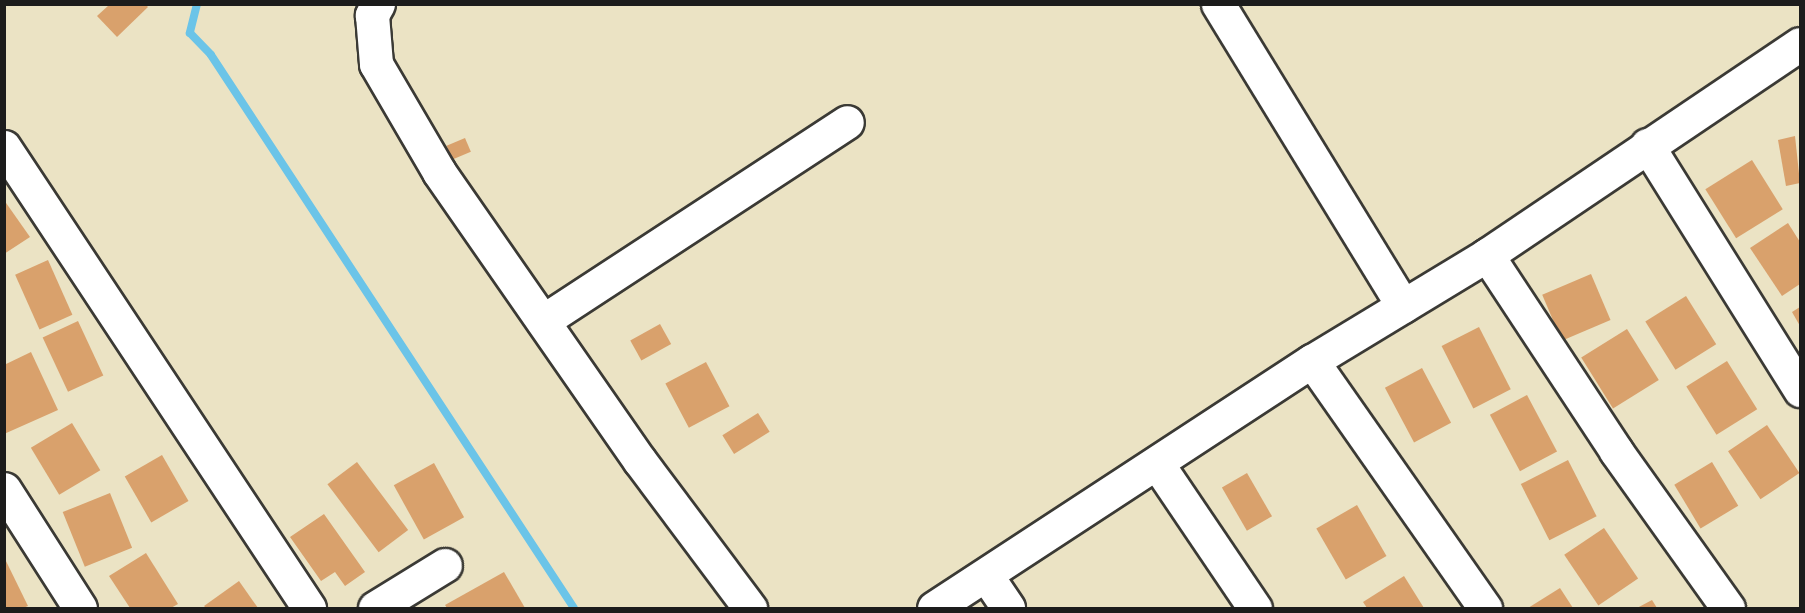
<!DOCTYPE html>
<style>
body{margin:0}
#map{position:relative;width:1805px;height:613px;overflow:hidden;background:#ebe3c4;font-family:"IM FELL Great Primer",serif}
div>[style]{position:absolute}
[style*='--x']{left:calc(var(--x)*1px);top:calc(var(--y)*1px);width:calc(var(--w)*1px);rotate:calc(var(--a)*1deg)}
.stream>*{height:8px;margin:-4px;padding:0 4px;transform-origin:4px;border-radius:4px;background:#6bc4e8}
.building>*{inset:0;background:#d9a16c;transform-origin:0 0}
.roads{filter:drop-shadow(2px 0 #3b3a35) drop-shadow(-2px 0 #3b3a35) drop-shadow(0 2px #3b3a35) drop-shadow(0 -2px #3b3a35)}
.minor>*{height:33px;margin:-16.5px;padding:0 16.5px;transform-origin:16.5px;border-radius:16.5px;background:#fff}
span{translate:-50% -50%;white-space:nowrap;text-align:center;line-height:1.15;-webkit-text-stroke:4.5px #f7f3e8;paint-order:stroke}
.frame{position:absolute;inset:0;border:6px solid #1c1c1c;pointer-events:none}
</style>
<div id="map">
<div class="stream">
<div style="--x:197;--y:4;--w:30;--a:104"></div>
<div style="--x:190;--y:33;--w:30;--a:46"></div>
<div style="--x:211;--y:55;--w:661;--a:56.72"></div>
</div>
<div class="building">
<div style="clip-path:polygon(109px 5px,146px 5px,148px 7px,117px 37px,97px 16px)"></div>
<div style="clip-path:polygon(1795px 136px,1800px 183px,1786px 186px,1778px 140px)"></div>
<div style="left:465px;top:138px;width:15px;height:20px;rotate:67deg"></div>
<div style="left:1752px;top:160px;width:58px;height:55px;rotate:58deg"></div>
<div style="clip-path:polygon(4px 200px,30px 237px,4px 254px)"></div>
<div style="clip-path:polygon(1788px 223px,1800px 242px,1800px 284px,1782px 296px,1750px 248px)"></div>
<div style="left:48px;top:260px;width:60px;height:36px;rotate:66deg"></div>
<div style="left:1591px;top:274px;width:50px;height:53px;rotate:67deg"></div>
<div style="left:1686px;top:296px;width:57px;height:48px;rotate:58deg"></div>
<div style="clip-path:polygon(1800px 307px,1800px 326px,1792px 312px)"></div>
<div style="left:78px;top:321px;width:60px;height:39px;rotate:65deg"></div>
<div style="left:660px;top:324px;width:23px;height:34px;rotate:61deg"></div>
<div style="left:1479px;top:327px;width:70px;height:42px;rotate:63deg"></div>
<div style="left:1627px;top:329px;width:60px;height:54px;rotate:58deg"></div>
<div style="clip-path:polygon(31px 352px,58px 410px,4px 434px,4px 365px)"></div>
<div style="left:1727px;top:361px;width:57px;height:48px;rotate:58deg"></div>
<div style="left:706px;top:362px;width:50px;height:46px;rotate:62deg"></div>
<div style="left:1422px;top:368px;width:62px;height:42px;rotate:62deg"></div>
<div style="left:1527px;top:395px;width:64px;height:42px;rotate:62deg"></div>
<div style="left:758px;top:413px;width:22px;height:42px;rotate:58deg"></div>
<div style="left:72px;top:423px;width:55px;height:48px;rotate:59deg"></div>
<div style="left:1767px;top:425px;width:58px;height:47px;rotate:56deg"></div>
<div style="left:162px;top:455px;width:53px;height:43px;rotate:60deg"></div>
<div style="left:1568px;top:460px;width:63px;height:53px;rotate:63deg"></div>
<div style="left:357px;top:462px;width:85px;height:37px;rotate:53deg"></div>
<div style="left:1712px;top:462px;width:51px;height:44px;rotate:59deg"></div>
<div style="left:434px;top:463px;width:62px;height:46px;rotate:61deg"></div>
<div style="left:1247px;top:473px;width:50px;height:29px;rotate:60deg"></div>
<div style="left:110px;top:493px;width:59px;height:51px;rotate:68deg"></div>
<div style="left:1357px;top:505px;width:59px;height:47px;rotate:60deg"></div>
<div style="clip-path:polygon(324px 514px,365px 572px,345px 586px,335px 572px,321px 581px,290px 537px)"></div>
<div style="left:1604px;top:528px;width:61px;height:48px;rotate:56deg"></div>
<div style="clip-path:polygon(146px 553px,178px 604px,171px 608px,130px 608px,109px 576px)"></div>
<div style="clip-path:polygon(4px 557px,28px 606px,23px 608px,4px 608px)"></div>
<div style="clip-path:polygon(504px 572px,525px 608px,447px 608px,445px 605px)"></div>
<div style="clip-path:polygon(1404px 576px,1424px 608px,1367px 608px,1363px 602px)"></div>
<div style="clip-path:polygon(239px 581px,258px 608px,206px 608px,204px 606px)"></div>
<div style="clip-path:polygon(1560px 588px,1573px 608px,1528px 608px)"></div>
<div style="clip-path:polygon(1652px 600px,1657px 608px,1637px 608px)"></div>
</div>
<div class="roads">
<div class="minor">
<div style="--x:378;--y:4;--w:13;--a:119"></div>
<div style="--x:372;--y:15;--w:49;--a:85.3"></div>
<div style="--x:376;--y:64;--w:125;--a:59.7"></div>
<div style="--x:439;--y:172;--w:352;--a:55.2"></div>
<div style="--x:640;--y:461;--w:184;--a:53.2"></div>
<div style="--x:1218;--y:4;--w:354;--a:58.5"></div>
<div style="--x:1647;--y:145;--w:289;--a:58"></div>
<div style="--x:4;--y:147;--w:553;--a:56.51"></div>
<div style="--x:1487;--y:255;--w:235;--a:56.6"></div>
<div style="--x:1616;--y:451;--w:193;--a:54.5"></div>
<div style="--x:543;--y:321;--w:363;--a:-33.2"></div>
<div style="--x:1312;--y:361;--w:302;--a:55"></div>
<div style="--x:1158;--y:465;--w:173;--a:55.9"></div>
<div style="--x:4;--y:489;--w:141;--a:57.4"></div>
<div style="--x:988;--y:578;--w:36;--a:56"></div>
<div style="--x:375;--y:608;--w:82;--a:-31.6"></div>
<div style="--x:934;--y:608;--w:452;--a:-33.2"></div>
<div style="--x:1312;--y:361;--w:205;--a:-31.2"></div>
<div style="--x:1487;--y:255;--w:377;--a:-34"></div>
</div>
</div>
<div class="frame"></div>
</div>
